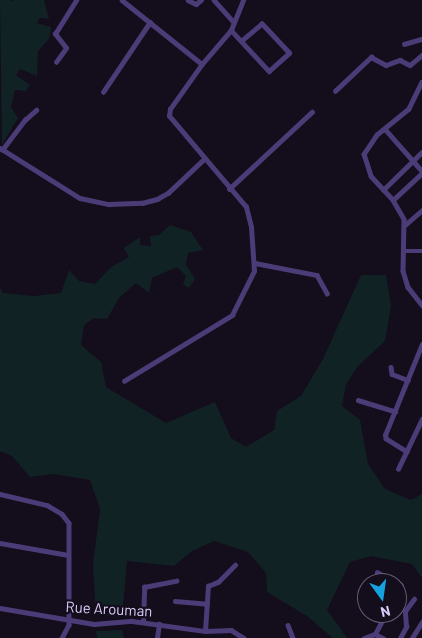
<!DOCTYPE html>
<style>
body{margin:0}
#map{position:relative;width:422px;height:638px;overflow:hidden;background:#130d1c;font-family:Barlow,sans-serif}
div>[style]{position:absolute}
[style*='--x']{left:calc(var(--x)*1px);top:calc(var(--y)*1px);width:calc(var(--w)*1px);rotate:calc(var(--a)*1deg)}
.green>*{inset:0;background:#112225}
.stream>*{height:1px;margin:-0.5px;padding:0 0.5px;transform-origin:0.5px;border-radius:0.5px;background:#0d1336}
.minor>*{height:4.5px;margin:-2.25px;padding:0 2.25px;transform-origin:2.25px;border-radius:2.25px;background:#4b3c77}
span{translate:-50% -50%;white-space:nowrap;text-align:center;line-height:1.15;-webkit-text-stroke:4.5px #130d1c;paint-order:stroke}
.street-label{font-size:15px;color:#dbcdfa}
.north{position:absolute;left:357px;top:573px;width:50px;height:50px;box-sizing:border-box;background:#130d1c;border:1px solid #635a75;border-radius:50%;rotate:166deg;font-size:14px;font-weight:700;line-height:20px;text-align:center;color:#dbcdfa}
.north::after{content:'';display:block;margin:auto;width:18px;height:22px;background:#15a1df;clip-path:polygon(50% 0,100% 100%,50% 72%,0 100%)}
</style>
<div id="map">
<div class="green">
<div style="clip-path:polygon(0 0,44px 0,49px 19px,40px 18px,37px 23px,51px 27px,49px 39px,38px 51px,37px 76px,20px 69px,16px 75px,30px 85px,26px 91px,15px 90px,11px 107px,18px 118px,2px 145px)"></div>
<div style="clip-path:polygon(170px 225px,191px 232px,203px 250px,188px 253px,186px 264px,195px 279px,189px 288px,183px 284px,186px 276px,177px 267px,152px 278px,149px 293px,136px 283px,119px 298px,107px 319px,94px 318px,84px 325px,81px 345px,101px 362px,106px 387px,166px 423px,215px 402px,231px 438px,246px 447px,274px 430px,277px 411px,301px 396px,323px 359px,361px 275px,386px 275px,391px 306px,385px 341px,357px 367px,346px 385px,342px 406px,360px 420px,368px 464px,385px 489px,411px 500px,422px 494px,422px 578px,412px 564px,371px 556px,350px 562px,327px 610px,347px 638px,333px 638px,307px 616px,267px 592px,266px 573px,248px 552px,214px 541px,192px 551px,174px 566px,127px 561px,122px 617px,96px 615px,93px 565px,100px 509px,90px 480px,54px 474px,30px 477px,12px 456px,0 451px,0 288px,3px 293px,34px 296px,61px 293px,69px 270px,79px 281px,95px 284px,111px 267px,129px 257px,124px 248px,140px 237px,140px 245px,151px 246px,150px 236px,159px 235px)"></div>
<div style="clip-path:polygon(122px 630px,124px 638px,97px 638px,96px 631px)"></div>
</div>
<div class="stream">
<div style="--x:11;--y:0;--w:2;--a:0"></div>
</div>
<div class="minor">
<div style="--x:122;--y:0;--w:102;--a:38.7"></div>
<div style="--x:188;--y:0;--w:9;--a:27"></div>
<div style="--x:196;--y:4;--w:6;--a:-39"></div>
<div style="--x:214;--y:0;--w:30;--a:48"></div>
<div style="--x:231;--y:30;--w:56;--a:47.2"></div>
<div style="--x:269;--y:71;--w:27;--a:-42"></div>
<div style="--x:289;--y:53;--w:40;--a:-133"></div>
<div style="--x:262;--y:24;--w:26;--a:140"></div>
<div style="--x:404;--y:44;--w:19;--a:-16"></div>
<div style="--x:56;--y:62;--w:17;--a:-54"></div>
<div style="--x:66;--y:48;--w:18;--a:-128"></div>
<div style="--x:55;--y:34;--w:40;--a:-58"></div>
<div style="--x:422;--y:82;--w:30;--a:116"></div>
<div style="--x:409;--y:109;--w:41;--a:140.9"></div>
<div style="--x:377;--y:135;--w:23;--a:124"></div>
<div style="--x:364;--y:154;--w:23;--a:72"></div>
<div style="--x:371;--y:176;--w:33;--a:47"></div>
<div style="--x:393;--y:200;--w:22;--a:60"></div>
<div style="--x:404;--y:219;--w:52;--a:91.1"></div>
<div style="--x:403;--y:271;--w:17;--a:73"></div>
<div style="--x:408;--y:287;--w:23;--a:52"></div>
<div style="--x:335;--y:91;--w:50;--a:-43.4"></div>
<div style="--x:371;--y:57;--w:17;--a:28"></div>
<div style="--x:386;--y:65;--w:15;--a:-20"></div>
<div style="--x:400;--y:60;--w:11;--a:27"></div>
<div style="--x:410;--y:65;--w:16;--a:-40"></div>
<div style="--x:103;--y:92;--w:84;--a:-56.1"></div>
<div style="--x:385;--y:129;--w:56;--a:48.6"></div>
<div style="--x:0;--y:148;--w:94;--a:32"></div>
<div style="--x:80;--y:198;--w:30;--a:12"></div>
<div style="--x:109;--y:204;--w:33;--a:-2"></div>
<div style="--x:142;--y:203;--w:16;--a:-15"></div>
<div style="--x:157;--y:199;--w:13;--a:-29"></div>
<div style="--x:168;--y:193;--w:48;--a:-43.3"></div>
<div style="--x:2;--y:150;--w:38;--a:-53"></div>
<div style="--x:25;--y:120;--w:15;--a:-42"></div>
<div style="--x:229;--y:189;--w:113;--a:-42.9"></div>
<div style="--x:383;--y:190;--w:54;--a:-44.3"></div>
<div style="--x:393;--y:200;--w:40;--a:-43"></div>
<div style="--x:405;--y:225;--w:23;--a:-41"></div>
<div style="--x:403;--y:251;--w:19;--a:0"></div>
<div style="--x:255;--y:263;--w:63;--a:11"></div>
<div style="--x:317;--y:275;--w:21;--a:61"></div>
<div style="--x:391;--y:367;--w:7;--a:82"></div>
<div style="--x:392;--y:374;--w:17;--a:21"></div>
<div style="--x:124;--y:381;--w:127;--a:-31.4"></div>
<div style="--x:232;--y:315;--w:49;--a:-63.4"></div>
<div style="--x:254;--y:271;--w:44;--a:-93.9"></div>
<div style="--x:251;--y:227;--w:21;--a:-104"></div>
<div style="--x:246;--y:207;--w:119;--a:-130.2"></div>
<div style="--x:169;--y:116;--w:7;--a:-82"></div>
<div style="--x:170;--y:109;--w:55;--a:-54.6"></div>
<div style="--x:202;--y:64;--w:45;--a:-49.5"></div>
<div style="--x:231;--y:30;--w:32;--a:-68"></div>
<div style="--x:358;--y:400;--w:39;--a:17"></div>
<div style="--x:407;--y:452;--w:25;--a:-148"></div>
<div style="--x:386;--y:439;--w:4;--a:-104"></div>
<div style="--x:385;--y:435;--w:98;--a:-67.9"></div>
<div style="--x:398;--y:469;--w:55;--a:-64.4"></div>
<div style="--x:0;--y:494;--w:48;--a:13.2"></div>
<div style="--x:47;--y:505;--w:17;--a:31"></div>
<div style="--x:62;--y:514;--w:11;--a:52"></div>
<div style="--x:69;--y:523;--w:102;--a:90"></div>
<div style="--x:69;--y:625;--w:15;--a:118"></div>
<div style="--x:0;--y:543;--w:69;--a:10"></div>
<div style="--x:377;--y:572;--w:27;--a:28"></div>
<div style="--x:401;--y:585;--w:11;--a:112"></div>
<div style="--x:175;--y:601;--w:32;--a:5"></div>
<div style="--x:0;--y:608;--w:95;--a:9.7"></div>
<div style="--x:94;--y:624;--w:38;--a:-5"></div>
<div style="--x:132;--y:621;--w:74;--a:7.8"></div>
<div style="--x:205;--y:631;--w:26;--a:-2"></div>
<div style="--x:231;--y:630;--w:15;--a:32"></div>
<div style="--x:375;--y:613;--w:10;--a:24"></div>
<div style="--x:143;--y:622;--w:35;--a:-88"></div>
<div style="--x:144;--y:587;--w:33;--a:-11"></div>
<div style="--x:288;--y:625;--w:14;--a:69"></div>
<div style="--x:205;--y:631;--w:45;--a:-86.2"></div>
<div style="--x:208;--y:586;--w:11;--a:-22"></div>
<div style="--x:218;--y:582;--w:24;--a:-45"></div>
<div style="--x:375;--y:634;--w:24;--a:-62"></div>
<div style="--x:157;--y:638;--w:14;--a:-82"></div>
<div style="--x:364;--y:638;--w:12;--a:-20"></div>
<div style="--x:375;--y:634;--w:9;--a:27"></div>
<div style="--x:400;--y:638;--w:13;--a:-61"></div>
<div style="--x:406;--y:627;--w:16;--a:-94"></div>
<div style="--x:405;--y:611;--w:15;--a:-53"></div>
<div style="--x:412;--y:638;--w:19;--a:-58"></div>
</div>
<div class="street-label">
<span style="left:109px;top:609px;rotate:3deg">Rue Arouman</span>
</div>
<div class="north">N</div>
</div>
